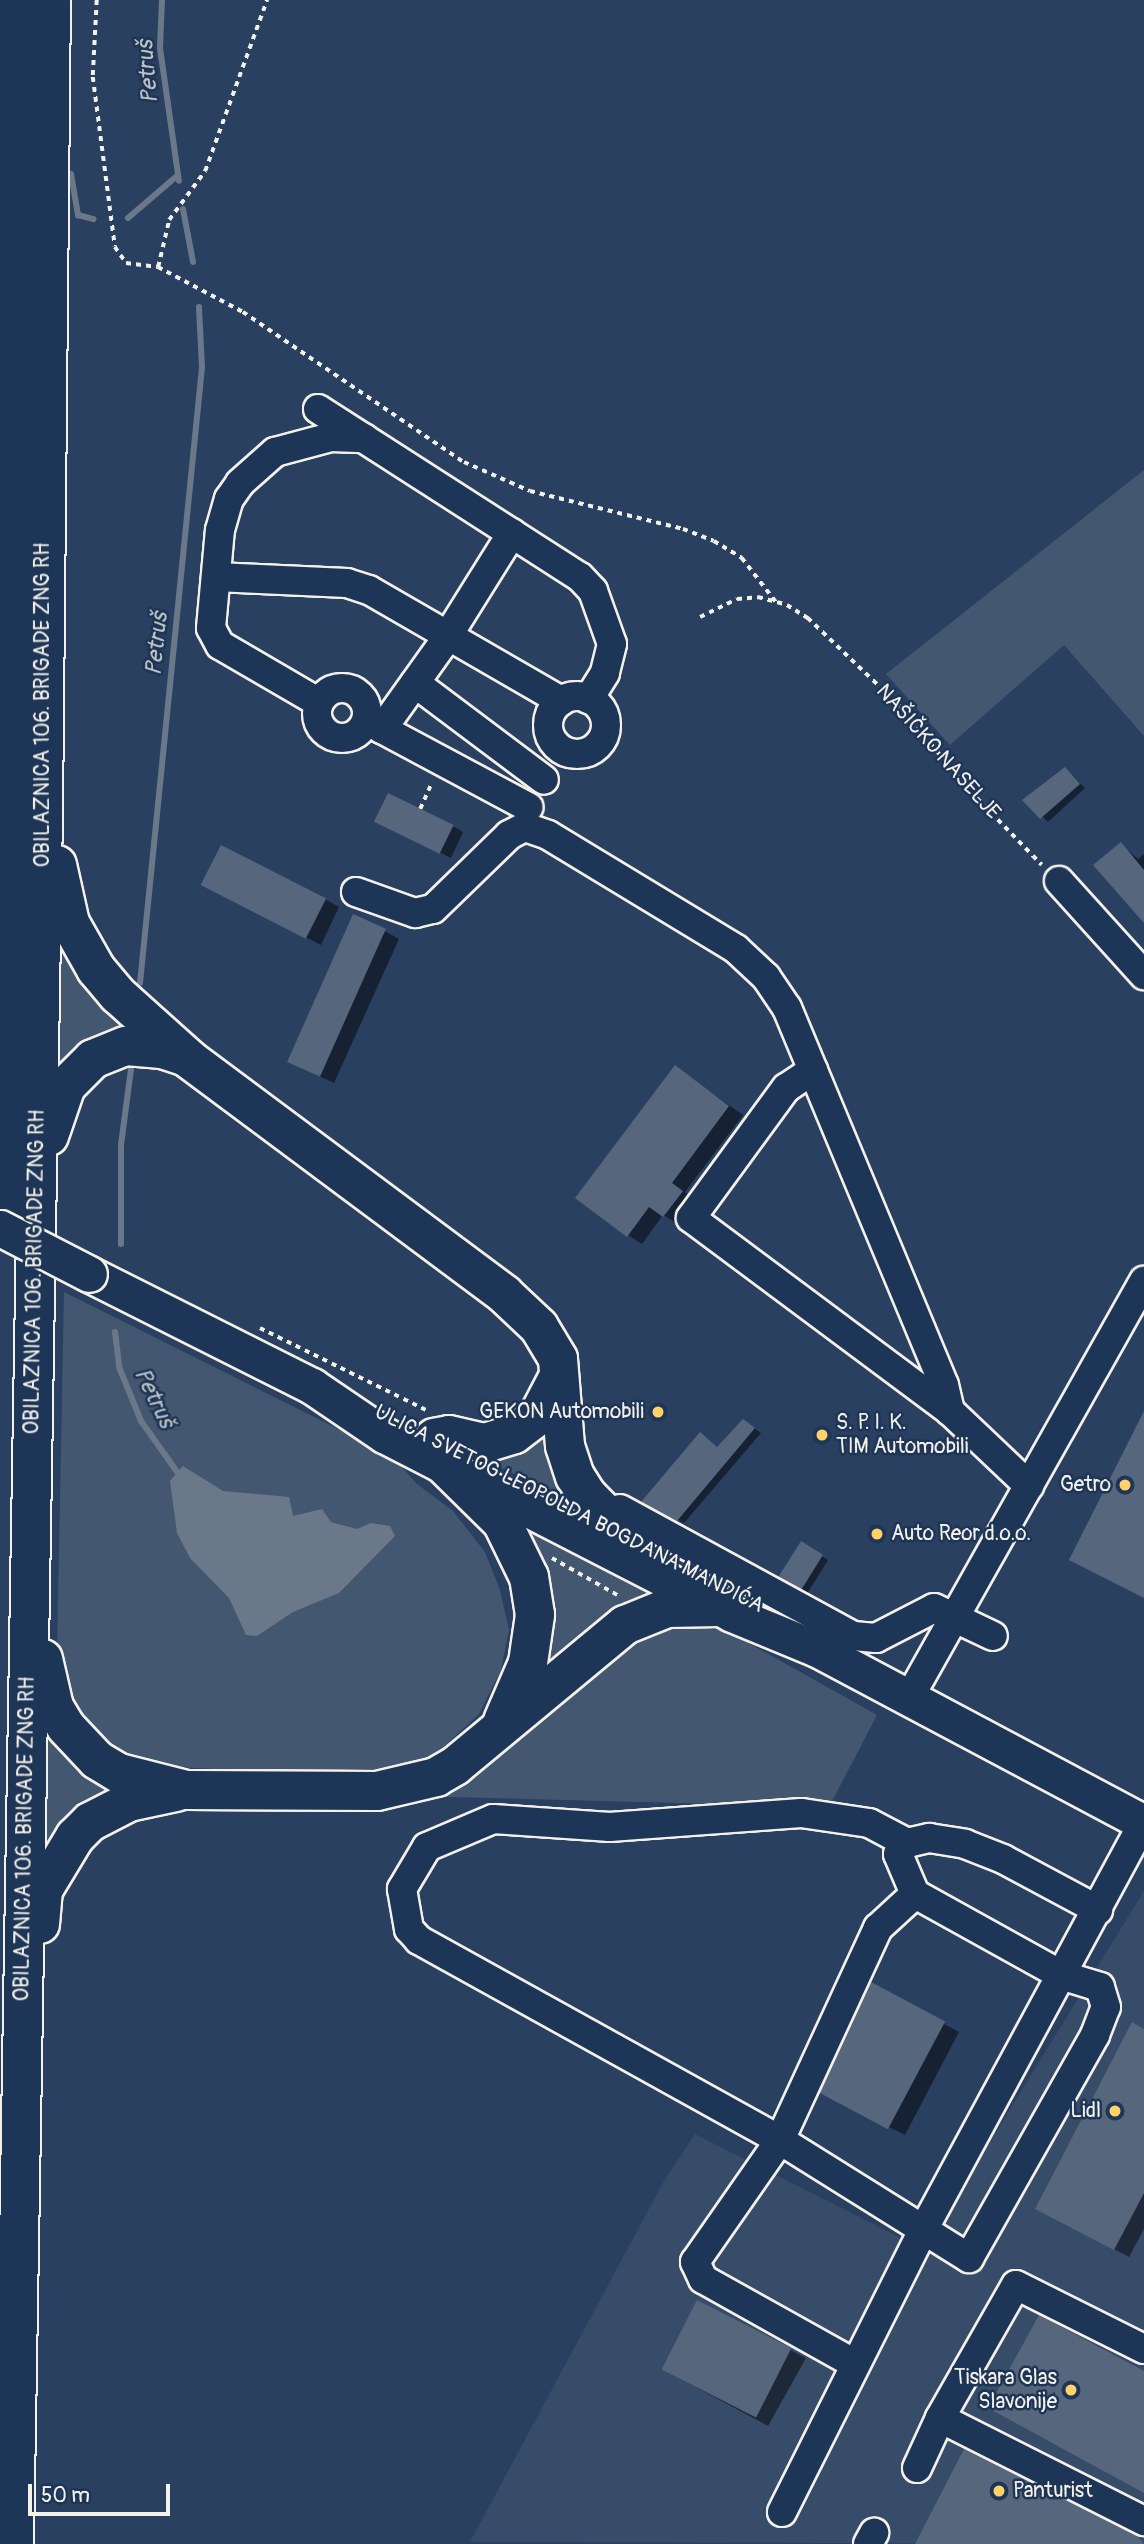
<!DOCTYPE html>
<meta charset="utf-8">
<style>
body{margin:0}
#map{position:relative;width:1144px;height:2544px;overflow:hidden;background:#2a4060;font-family:Pangolin,sans-serif}
div>[style]{position:absolute}
[style*='--x']{left:calc(var(--x)*1px);top:calc(var(--y)*1px);width:calc(var(--w)*1px);rotate:calc(var(--a)*1deg)}
.built>*{inset:0;background:#374c69}
.green>*{inset:0;background:#445771}
.water>*{inset:0;background:#6a788a}
.shadow>*{inset:0;background:#0007;transform-origin:0 0}
.stream>*{height:6px;margin:-3px;padding:0 3px;transform-origin:3px;border-radius:3px;background:#6a788a}
.building>*{inset:0;background:#56677d;transform-origin:0 0}
.path>*{height:3.5px;margin-top:-1.75px;transform-origin:0;background:repeating-linear-gradient(90deg,#f4f1e8 0 5px,transparent 0 10px)}
.roads{filter:drop-shadow(2px 0 #f4f1e8) drop-shadow(-2px 0 #f4f1e8) drop-shadow(0 2px #f4f1e8) drop-shadow(0 -2px #f4f1e8)}
.minor>*{height:28px;margin:-14px;padding:0 14px;transform-origin:14px;border-radius:14px;background:#1d3557}
.minor>.ring{margin:-14px;padding:0;box-sizing:content-box;background:none;border:28px solid #1d3557;border-radius:50%}
.major>*{height:35px;margin:-17.5px;padding:0 17.5px;transform-origin:17.5px;border-radius:17.5px;background:#1d3557}
.highway>*{height:38px;margin:-19px;padding:0 19px;transform-origin:19px;border-radius:19px;background:#1d3557}
.bridges{filter:drop-shadow(2px 0 #f4f1e8) drop-shadow(-2px 0 #f4f1e8) drop-shadow(0 2px #f4f1e8) drop-shadow(0 -2px #f4f1e8)}
.major-bridge>*{height:35px;margin:-17.5px;padding:0 17.5px;transform-origin:17.5px;border-radius:17.5px;background:#1d3557}
.dots>*{width:19px;height:19px;translate:-50% -50%;box-sizing:border-box;border:4px solid #1d3557;border-radius:50%}
span{translate:-50% -50%;white-space:nowrap;text-align:center;line-height:1.15;-webkit-text-stroke:5px #1d3557;paint-order:stroke}
.street-label{font-size:21px;color:#f4f1e8}
.poi-label{font-size:21px;color:#f4f1e8}
.right{translate:-100% -50%;text-align:right}
.left{translate:0 -50%;text-align:left}
.water-label{font-size:23px;color:#bdc1c2;font-style:italic}
.scale{position:absolute;left:28px;top:2484px;width:142px;height:32px;box-sizing:border-box;border:4px solid #f4f1e8;border-top:0;padding-left:9px;font-size:21px;line-height:24px;white-space:nowrap;color:#f4f1e8;-webkit-text-stroke:5px #1d3557;paint-order:stroke}
</style>
<div id="map">
<div class="built">
<div style="clip-path:polygon(1144px 1891px,1144px 2544px,470px 2542px,664px 2181px,695px 2134px,924px 2250px)"></div>
</div>
<div class="green">
<div style="clip-path:polygon(1144px 470px,1144px 736px,1064px 645px,950px 745px,886px 674px)"></div>
<div style="clip-path:polygon(50px 897px,145px 1028px,51px 1088px)"></div>
<div style="clip-path:polygon(64px 1292px,392px 1456px,417px 1484px,453px 1511px,485px 1552px,500px 1590px,509px 1630px,501px 1670px,479px 1714px,439px 1751px,409px 1767px,354px 1776px,153px 1766px,119px 1752px,90px 1729px,67px 1695px,57px 1653px)"></div>
<div style="clip-path:polygon(549px 1411px,583px 1507px,477px 1456px)"></div>
<div style="clip-path:polygon(506px 1506px,678px 1594px,532px 1695px)"></div>
<div style="clip-path:polygon(699px 1621px,727px 1631px,877px 1715px,829px 1807px,411px 1796px,609px 1652px,650px 1633px)"></div>
<div style="clip-path:polygon(37px 1715px,131px 1784px,37px 1875px)"></div>
</div>
<div class="water">
<div style="clip-path:polygon(183px 1466px,223px 1491px,289px 1497px,293px 1516px,322px 1509px,331px 1522px,357px 1529px,371px 1523px,390px 1526px,395px 1536px,339px 1593px,293px 1612px,257px 1636px,246px 1635px,229px 1598px,190px 1558px,177px 1533px,170px 1481px)"></div>
</div>
<div class="shadow">
<div style="clip-path:polygon(1065px 769px,1085px 788px,1048px 822px,1025px 800px)"></div>
<div style="clip-path:polygon(453px 826px,463px 832px,451px 858px,387px 827px)"></div>
<div style="clip-path:polygon(1121px 844px,1138px 859px,1144px 854px,1144px 922px)"></div>
<div style="clip-path:polygon(217px 892px,325px 899px,339px 907px,321px 945px)"></div>
<div style="clip-path:polygon(385px 931px,399px 939px,334px 1083px,303px 1069px)"></div>
<div style="clip-path:polygon(675px 1067px,743px 1115px,685px 1192px,696px 1200px,678px 1224px,663px 1215px,642px 1244px,628px 1235px)"></div>
<div style="clip-path:polygon(750px 1425px,761px 1433px,684px 1523px,644px 1501px,700px 1434px,718px 1448px)"></div>
<div style="left:801px;top:1543px;width:32px;height:39px;rotate:32deg"></div>
<div style="clip-path:polygon(872px 1985px,959px 2032px,905px 2135px,836px 2101px)"></div>
<div style="clip-path:polygon(1144px 2031px,1144px 2229px,1129px 2257px,1051px 2216px)"></div>
<div style="clip-path:polygon(698px 2302px,806px 2358px,768px 2426px,677px 2377px)"></div>
</div>
<div class="stream">
<div style="--x:162;--y:0;--w:48;--a:92.4"></div>
<div style="--x:160;--y:48;--w:134;--a:81.9"></div>
<div style="--x:62;--y:171;--w:9;--a:18"></div>
<div style="--x:71;--y:174;--w:42;--a:80.3"></div>
<div style="--x:78;--y:215;--w:16;--a:15"></div>
<div style="--x:183;--y:209;--w:54;--a:79.3"></div>
<div style="--x:128;--y:218;--w:66;--a:-40.7"></div>
<div style="--x:140;--y:983;--w:619;--a:-84.25"></div>
<div style="--x:202;--y:367;--w:60;--a:-92.9"></div>
<div style="--x:121;--y:1244;--w:99;--a:-90"></div>
<div style="--x:121;--y:1145;--w:77;--a:-82.5"></div>
<div style="--x:115;--y:1332;--w:35;--a:83"></div>
<div style="--x:119;--y:1367;--w:58;--a:67.8"></div>
<div style="--x:141;--y:1421;--w:64;--a:54.6"></div>
</div>
<div class="building">
<div style="clip-path:polygon(1065px 767px,1080px 784px,1040px 819px,1022px 800px)"></div>
<div style="left:388px;top:793px;width:73px;height:32px;rotate:26deg"></div>
<div style="clip-path:polygon(1121px 842px,1144px 870px,1144px 923px,1093px 865px)"></div>
<div style="left:221px;top:845px;width:118px;height:45px;rotate:27deg"></div>
<div style="left:353px;top:914px;width:36px;height:162px;rotate:24deg"></div>
<div style="clip-path:polygon(675px 1065px,729px 1106px,672px 1183px,683px 1191px,663px 1217px,649px 1207px,627px 1237px,575px 1198px)"></div>
<div style="clip-path:polygon(1144px 1411px,1144px 1598px,1069px 1560px)"></div>
<div style="clip-path:polygon(743px 1419px,755px 1428px,677px 1521px,641px 1502px,700px 1432px,717px 1447px)"></div>
<div style="left:801px;top:1541px;width:26px;height:42px;rotate:32deg"></div>
<div style="left:871px;top:1982px;width:84px;height:122px;rotate:28deg"></div>
<div style="clip-path:polygon(1132px 2022px,1144px 2029px,1144px 2193px,1114px 2250px,1035px 2209px)"></div>
<div style="left:697px;top:2300px;width:106px;height:78px;rotate:27deg"></div>
<div style="clip-path:polygon(1039px 2315px,1144px 2371px,1144px 2493px,988px 2408px)"></div>
<div style="clip-path:polygon(964px 2449px,1137px 2536px,1144px 2544px,915px 2544px)"></div>
</div>
<div class="path">
<div style="--x:97;--y:0;--w:77;--a:93"></div>
<div style="--x:93;--y:77;--w:171;--a:82.6"></div>
<div style="--x:115;--y:247;--w:19;--a:55"></div>
<div style="--x:126;--y:263;--w:32;--a:7"></div>
<div style="--x:158;--y:267;--w:96;--a:27.9"></div>
<div style="--x:243;--y:312;--w:267;--a:34.2"></div>
<div style="--x:464;--y:462;--w:72;--a:23.7"></div>
<div style="--x:530;--y:491;--w:158;--a:13.9"></div>
<div style="--x:683;--y:529;--w:33;--a:21"></div>
<div style="--x:714;--y:541;--w:33;--a:31"></div>
<div style="--x:742;--y:558;--w:56;--a:52.3"></div>
<div style="--x:158;--y:267;--w:48;--a:-76.8"></div>
<div style="--x:169;--y:220;--w:61;--a:-53.7"></div>
<div style="--x:205;--y:171;--w:182;--a:-70.1"></div>
<div style="--x:700;--y:617;--w:41;--a:-25.9"></div>
<div style="--x:737;--y:599;--w:21;--a:-5"></div>
<div style="--x:758;--y:597;--w:30;--a:15"></div>
<div style="--x:787;--y:605;--w:25;--a:32"></div>
<div style="--x:808;--y:618;--w:124;--a:43.7"></div>
<div style="--x:898;--y:704;--w:113;--a:50.4"></div>
<div style="--x:970;--y:791;--w:103;--a:45.8"></div>
<div style="--x:420;--y:809;--w:30;--a:-66"></div>
<div style="--x:260;--y:1328;--w:187;--a:26.3"></div>
<div style="--x:552;--y:1558;--w:79;--a:29.5"></div>
</div>
<div class="roads">
<div class="minor">
<div style="--x:318;--y:409;--w:311;--a:32.7"></div>
<div style="--x:580;--y:577;--w:19;--a:47"></div>
<div style="--x:593;--y:591;--w:56;--a:70.3"></div>
<div style="--x:612;--y:644;--w:30;--a:104"></div>
<div style="--x:605;--y:673;--w:31;--a:122"></div>
<div style="--x:216;--y:577;--w:131;--a:2.6"></div>
<div style="--x:347;--y:583;--w:23;--a:18"></div>
<div style="--x:369;--y:590;--w:222;--a:30"></div>
<div style="--x:415;--y:683;--w:161;--a:36.9"></div>
<div class="ring" style="left:317px;top:688px;width:22px;height:22px"></div>
<div class="ring" style="left:548px;top:696px;width:30px;height:30px"></div>
<div style="--x:318;--y:702;--w:113;--a:-149.8"></div>
<div style="--x:220;--y:645;--w:19;--a:-118"></div>
<div style="--x:211;--y:628;--w:98;--a:-84.8"></div>
<div style="--x:220;--y:530;--w:32;--a:-74"></div>
<div style="--x:229;--y:499;--w:19;--a:-55"></div>
<div style="--x:240;--y:483;--w:47;--a:-41.5"></div>
<div style="--x:275;--y:452;--w:58;--a:-15"></div>
<div style="--x:331;--y:437;--w:33;--a:2"></div>
<div style="--x:367;--y:719;--w:18;--a:34"></div>
<div style="--x:382;--y:729;--w:103;--a:-54.5"></div>
<div style="--x:442;--y:645;--w:132;--a:-58"></div>
<div style="--x:382;--y:729;--w:166;--a:28.1"></div>
<div style="--x:1059;--y:881;--w:127;--a:47.9"></div>
<div style="--x:356;--y:892;--w:63;--a:19.6"></div>
<div style="--x:415;--y:913;--w:18;--a:-13"></div>
<div style="--x:433;--y:909;--w:106;--a:-44.2"></div>
<div style="--x:509;--y:835;--w:18;--a:-27"></div>
<div style="--x:525;--y:827;--w:24;--a:19"></div>
<div style="--x:548;--y:835;--w:220;--a:31.2"></div>
<div style="--x:736;--y:949;--w:41;--a:43"></div>
<div style="--x:766;--y:977;--w:37;--a:56"></div>
<div style="--x:787;--y:1008;--w:408;--a:67.4"></div>
<div style="--x:944;--y:1385;--w:27;--a:77"></div>
<div style="--x:813;--y:1070;--w:32;--a:146"></div>
<div style="--x:786;--y:1088;--w:161;--a:126.2"></div>
<div style="--x:691;--y:1218;--w:323;--a:36.7"></div>
<div style="--x:950;--y:1411;--w:109;--a:43.5"></div>
<div style="--x:620;--y:1509;--w:265;--a:28.6"></div>
<div style="--x:853;--y:1636;--w:23;--a:5"></div>
<div style="--x:876;--y:1638;--w:65;--a:-27.3"></div>
<div style="--x:934;--y:1608;--w:65;--a:25.4"></div>
<div style="--x:909;--y:1698;--w:479;--a:-60.6"></div>
<div style="--x:907;--y:1843;--w:43;--a:-152.2"></div>
<div style="--x:869;--y:1823;--w:69;--a:-171.6"></div>
<div style="--x:801;--y:1813;--w:192;--a:175.8"></div>
<div style="--x:610;--y:1827;--w:117;--a:-176.1"></div>
<div style="--x:493;--y:1819;--w:72;--a:157"></div>
<div style="--x:427;--y:1847;--w:49;--a:120.8"></div>
<div style="--x:402;--y:1889;--w:41;--a:80.1"></div>
<div style="--x:409;--y:1929;--w:15;--a:48"></div>
<div style="--x:419;--y:1940;--w:413;--a:29"></div>
<div style="--x:780;--y:2140;--w:223;--a:32"></div>
<div style="--x:969;--y:2258;--w:256;--a:-60.5"></div>
<div style="--x:1095;--y:2035;--w:30;--a:-69"></div>
<div style="--x:1106;--y:2007;--w:21;--a:-107"></div>
<div style="--x:1100;--y:1987;--w:39;--a:-163"></div>
<div style="--x:1063;--y:1976;--w:169;--a:-151"></div>
<div style="--x:915;--y:1894;--w:43;--a:-113"></div>
<div style="--x:898;--y:1854;--w:14;--a:-51"></div>
<div style="--x:907;--y:1843;--w:23;--a:-13"></div>
<div style="--x:929;--y:1838;--w:36;--a:9"></div>
<div style="--x:965;--y:1844;--w:41;--a:21.5"></div>
<div style="--x:1003;--y:1859;--w:108;--a:28.2"></div>
<div style="--x:855;--y:2364;--w:174;--a:-150.8"></div>
<div style="--x:703;--y:2279;--w:19;--a:-115"></div>
<div style="--x:695;--y:2262;--w:149;--a:-55.1"></div>
<div style="--x:780;--y:2140;--w:234;--a:-65.2"></div>
<div style="--x:878;--y:1928;--w:50;--a:-42.6"></div>
<div style="--x:940;--y:2418;--w:153;--a:-60.3"></div>
<div style="--x:1016;--y:2285;--w:143;--a:26.6"></div>
<div style="--x:917;--y:2468;--w:55;--a:-65.3"></div>
<div style="--x:940;--y:2418;--w:229;--a:26.8"></div>
<div style="--x:782;--y:2512;--w:313;--a:-63.4"></div>
<div style="--x:922;--y:2232;--w:465;--a:-61.6"></div>
<div style="--x:868;--y:2544;--w:13;--a:-61"></div>
</div>
<div class="major">
<div style="--x:89;--y:1274;--w:250;--a:26.7"></div>
<div style="--x:312;--y:1386;--w:87;--a:34.2"></div>
<div style="--x:384;--y:1435;--w:391;--a:27.2"></div>
<div style="--x:732;--y:1614;--w:92;--a:22.4"></div>
<div style="--x:817;--y:1649;--w:370;--a:28"></div>
</div>
<div class="highway">
<div style="--x:57;--y:865;--w:59;--a:77.4"></div>
<div style="--x:70;--y:923;--w:53;--a:60.5"></div>
<div style="--x:96;--y:969;--w:34;--a:50"></div>
<div style="--x:118;--y:995;--w:96;--a:42"></div>
<div style="--x:189;--y:1059;--w:393;--a:36.7"></div>
<div style="--x:504;--y:1294;--w:48;--a:43.3"></div>
<div style="--x:539;--y:1327;--w:37;--a:59"></div>
<div style="--x:558;--y:1359;--w:87;--a:85.4"></div>
<div style="--x:565;--y:1446;--w:32;--a:72"></div>
<div style="--x:575;--y:1476;--w:22;--a:58"></div>
<div style="--x:587;--y:1495;--w:63;--a:45.6"></div>
<div style="--x:49;--y:1136;--w:53;--a:-71.2"></div>
<div style="--x:66;--y:1086;--w:38;--a:-45"></div>
<div style="--x:93;--y:1059;--w:35;--a:-22"></div>
<div style="--x:126;--y:1046;--w:36;--a:5"></div>
<div style="--x:162;--y:1049;--w:25;--a:18"></div>
<div style="--x:0;--y:1227;--w:1227;--a:-89.11"></div>
<div style="--x:434;--y:1438;--w:15;--a:-11"></div>
<div style="--x:449;--y:1435;--w:37;--a:13"></div>
<div style="--x:485;--y:1443;--w:30;--a:-17"></div>
<div style="--x:514;--y:1434;--w:30;--a:-37"></div>
<div style="--x:538;--y:1416;--w:45;--a:-62.3"></div>
<div style="--x:443;--y:1464;--w:83;--a:44.5"></div>
<div style="--x:502;--y:1522;--w:61;--a:63.9"></div>
<div style="--x:529;--y:1577;--w:38;--a:81"></div>
<div style="--x:535;--y:1615;--w:49;--a:98.3"></div>
<div style="--x:528;--y:1663;--w:63;--a:113.3"></div>
<div style="--x:43;--y:1659;--w:49;--a:77.1"></div>
<div style="--x:54;--y:1707;--w:23;--a:59"></div>
<div style="--x:66;--y:1727;--w:45;--a:46.8"></div>
<div style="--x:97;--y:1760;--w:26;--a:31"></div>
<div style="--x:119;--y:1773;--w:69;--a:14.2"></div>
<div style="--x:186;--y:1790;--w:191;--a:0.3"></div>
<div style="--x:377;--y:1791;--w:61;--a:-13.3"></div>
<div style="--x:436;--y:1777;--w:22;--a:-30"></div>
<div style="--x:455;--y:1766;--w:221;--a:-39.7"></div>
<div style="--x:625;--y:1625;--w:45;--a:-22"></div>
<div style="--x:667;--y:1608;--w:51;--a:-1.1"></div>
<div style="--x:40;--y:1924;--w:34;--a:-85"></div>
<div style="--x:43;--y:1890;--w:62;--a:-58.9"></div>
<div style="--x:75;--y:1837;--w:21;--a:-45"></div>
<div style="--x:90;--y:1822;--w:44;--a:-27.1"></div>
<div style="--x:129;--y:1802;--w:48;--a:-12"></div>
<div style="--x:14;--y:2544;--w:1732;--a:-89.04"></div>
<div style="--x:43;--y:812;--w:812;--a:-89.44"></div>
</div>
</div>
<div class="bridges">
<div class="major-bridge">
<div style="--x:0;--y:1228;--w:100;--a:27.3"></div>
</div>
</div>
<div class="dots">
<div style="left:658px;top:1412px;background:#ffd166"></div>
<div style="left:822px;top:1435px;background:#ffd166"></div>
<div style="left:1125px;top:1485px;background:#ffd166"></div>
<div style="left:877px;top:1534px;background:#ffd166"></div>
<div style="left:1115px;top:2111px;background:#ffd166"></div>
<div style="left:1071px;top:2390px;background:#ffd166"></div>
<div style="left:999px;top:2491px;background:#ffd166"></div>
</div>
<div class="street-label">
<span style="left:43px;top:705px;rotate:-90deg">OBILAZNICA 106. BRIGADE ZNG RH</span>
<span style="left:938px;top:752px;rotate:48deg">NAŠIČKO NASELJE</span>
<span style="left:35px;top:1272px;rotate:-89deg">OBILAZNICA 106. BRIGADE ZNG RH</span>
<span style="left:569px;top:1509px;rotate:27deg">ULICA SVETOG LEOPOLDA BOGDANA MANDIĆA</span>
<span style="left:25px;top:1839px;rotate:-89deg">OBILAZNICA 106. BRIGADE ZNG RH</span>
</div>
<div class="poi-label">
<span class="right" style="left:644px;top:1412px">GEKON Automobili</span>
<span class="left" style="left:836px;top:1435px">S. P. I. K.<br>TIM Automobili</span>
<span class="right" style="left:1111px;top:1485px">Getro</span>
<span class="left" style="left:891px;top:1534px">Auto Reor d.o.o.</span>
<span class="right" style="left:1101px;top:2111px">Lidl</span>
<span class="right" style="left:1057px;top:2390px">Tiskara Glas<br>Slavonije</span>
<span class="left" style="left:1013px;top:2491px">Panturist</span>
</div>
<div class="water-label">
<span style="left:148px;top:72px;rotate:-95deg">Petruš</span>
<span style="left:157px;top:644px;rotate:-84deg">Petruš</span>
<span style="left:154px;top:1398px;rotate:64deg">Petruš</span>
</div>
<div class="scale">50 m</div>
</div>
